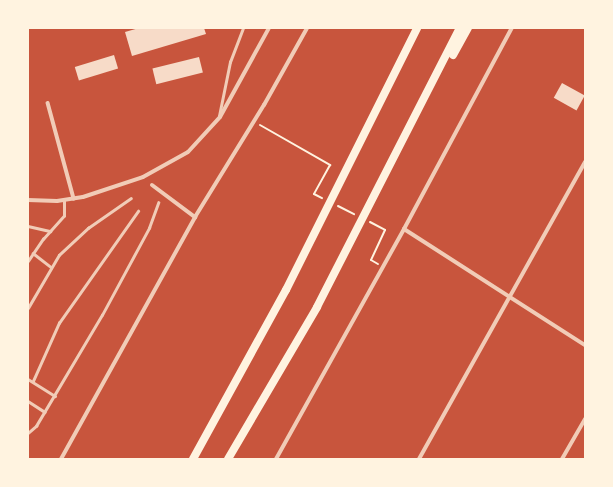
<!DOCTYPE html>
<style>
body{margin:0}
#map{position:relative;width:613px;height:487px;overflow:hidden;background:#c8553d;font-family:"DejaVu Sans",sans-serif}
div>[style]{position:absolute}
[style*='--x']{left:calc(var(--x)*1px);top:calc(var(--y)*1px);width:calc(var(--w)*1px);rotate:calc(var(--a)*1deg)}
.building>*{inset:0;background:#f7dbc8;transform-origin:0 0}
.path>*{height:2px;margin:-1px;padding:0 1px;transform-origin:1px;border-radius:1px;background:#fff3e0}
.service>*{height:2.5px;margin:-1.25px;padding:0 1.25px;transform-origin:1.25px;border-radius:1.25px;background:#f1ccb7}
.pedestrian>*{height:3.5px;margin:-1.75px;padding:0 1.75px;transform-origin:1.75px;border-radius:1.75px;background:#f1ccb7}
.minor>*{height:4px;margin:-2px;padding:0 2px;transform-origin:2px;border-radius:2px;background:#f1ccb7}
.motorway>*{height:8px;margin:-4px;padding:0 4px;transform-origin:4px;border-radius:4px;background:#fff3e0}
span{translate:-50% -50%;white-space:nowrap;text-align:center;line-height:1.15;-webkit-text-stroke:3px #fff3e0;paint-order:stroke}
.frame{position:absolute;inset:0;border:29px solid #fff3e0;pointer-events:none}
</style>
<div id="map">
<div class="building">
<div style="clip-path:polygon(139px 28px,204px 28px,206px 34px,132px 56px,125px 32px)"></div>
<div style="left:114px;top:55px;width:14px;height:41px;rotate:73deg"></div>
<div style="left:199px;top:57px;width:16px;height:48px;rotate:76deg"></div>
<div style="left:562px;top:83px;width:26px;height:17px;rotate:29deg"></div>
</div>
<div class="path">
<div style="--x:260;--y:125;--w:81;--a:29.7"></div>
<div style="--x:330;--y:165;--w:33;--a:119"></div>
<div style="--x:314;--y:194;--w:9;--a:27"></div>
<div style="--x:338;--y:206;--w:18;--a:27"></div>
<div style="--x:370;--y:222;--w:17;--a:28"></div>
<div style="--x:385;--y:230;--w:33;--a:115"></div>
<div style="--x:371;--y:260;--w:8;--a:30"></div>
</div>
<div class="service">
<div style="--x:219;--y:116;--w:55;--a:-78.5"></div>
<div style="--x:230;--y:62;--w:36;--a:-69"></div>
<div style="--x:28;--y:226;--w:23;--a:13"></div>
<div style="--x:33;--y:253;--w:23;--a:38"></div>
<div style="--x:28;--y:261;--w:27;--a:-56"></div>
<div style="--x:43;--y:239;--w:31;--a:-48"></div>
<div style="--x:64;--y:216;--w:16;--a:-90"></div>
<div style="--x:28;--y:308;--w:61;--a:-59.7"></div>
<div style="--x:59;--y:255;--w:40;--a:-43"></div>
<div style="--x:88;--y:228;--w:52;--a:-34.9"></div>
<div style="--x:28;--y:379;--w:32;--a:32"></div>
<div style="--x:33;--y:381;--w:64;--a:-65.9"></div>
<div style="--x:59;--y:323;--w:137;--a:-54.8"></div>
<div style="--x:28;--y:401;--w:20;--a:33"></div>
<div style="--x:28;--y:433;--w:11;--a:-41"></div>
<div style="--x:36;--y:426;--w:129;--a:-59.3"></div>
<div style="--x:102;--y:315;--w:99;--a:-61.6"></div>
<div style="--x:149;--y:228;--w:27;--a:-70"></div>
</div>
<div class="pedestrian">
<div style="--x:48;--y:103;--w:99;--a:74.8"></div>
</div>
<div class="minor">
<div style="--x:152;--y:185;--w:54;--a:36.7"></div>
<div style="--x:28;--y:200;--w:29;--a:2"></div>
<div style="--x:57;--y:201;--w:26;--a:-9"></div>
<div style="--x:83;--y:197;--w:63;--a:-18.4"></div>
<div style="--x:143;--y:177;--w:51;--a:-29.1"></div>
<div style="--x:188;--y:152;--w:47;--a:-47.6"></div>
<div style="--x:220;--y:117;--w:102;--a:-61.2"></div>
<div style="--x:404;--y:229;--w:215;--a:32.7"></div>
<div style="--x:61;--y:459;--w:277;--a:-61"></div>
<div style="--x:195;--y:217;--w:132;--a:-58.4"></div>
<div style="--x:264;--y:105;--w:88;--a:-60.8"></div>
<div style="--x:276;--y:459;--w:263;--a:-60.9"></div>
<div style="--x:404;--y:229;--w:228;--a:-61.8"></div>
<div style="--x:419;--y:459;--w:340;--a:-60.8"></div>
<div style="--x:562;--y:459;--w:46;--a:-60.1"></div>
</div>
<div class="motorway">
<div style="--x:453;--y:55;--w:31;--a:-61"></div>
<div style="--x:193;--y:459;--w:193;--a:-61.2"></div>
<div style="--x:286;--y:290;--w:293;--a:-63.4"></div>
<div style="--x:228;--y:459;--w:176;--a:-59.6"></div>
<div style="--x:317;--y:307;--w:314;--a:-62.9"></div>
</div>
<div class="frame"></div>
</div>
